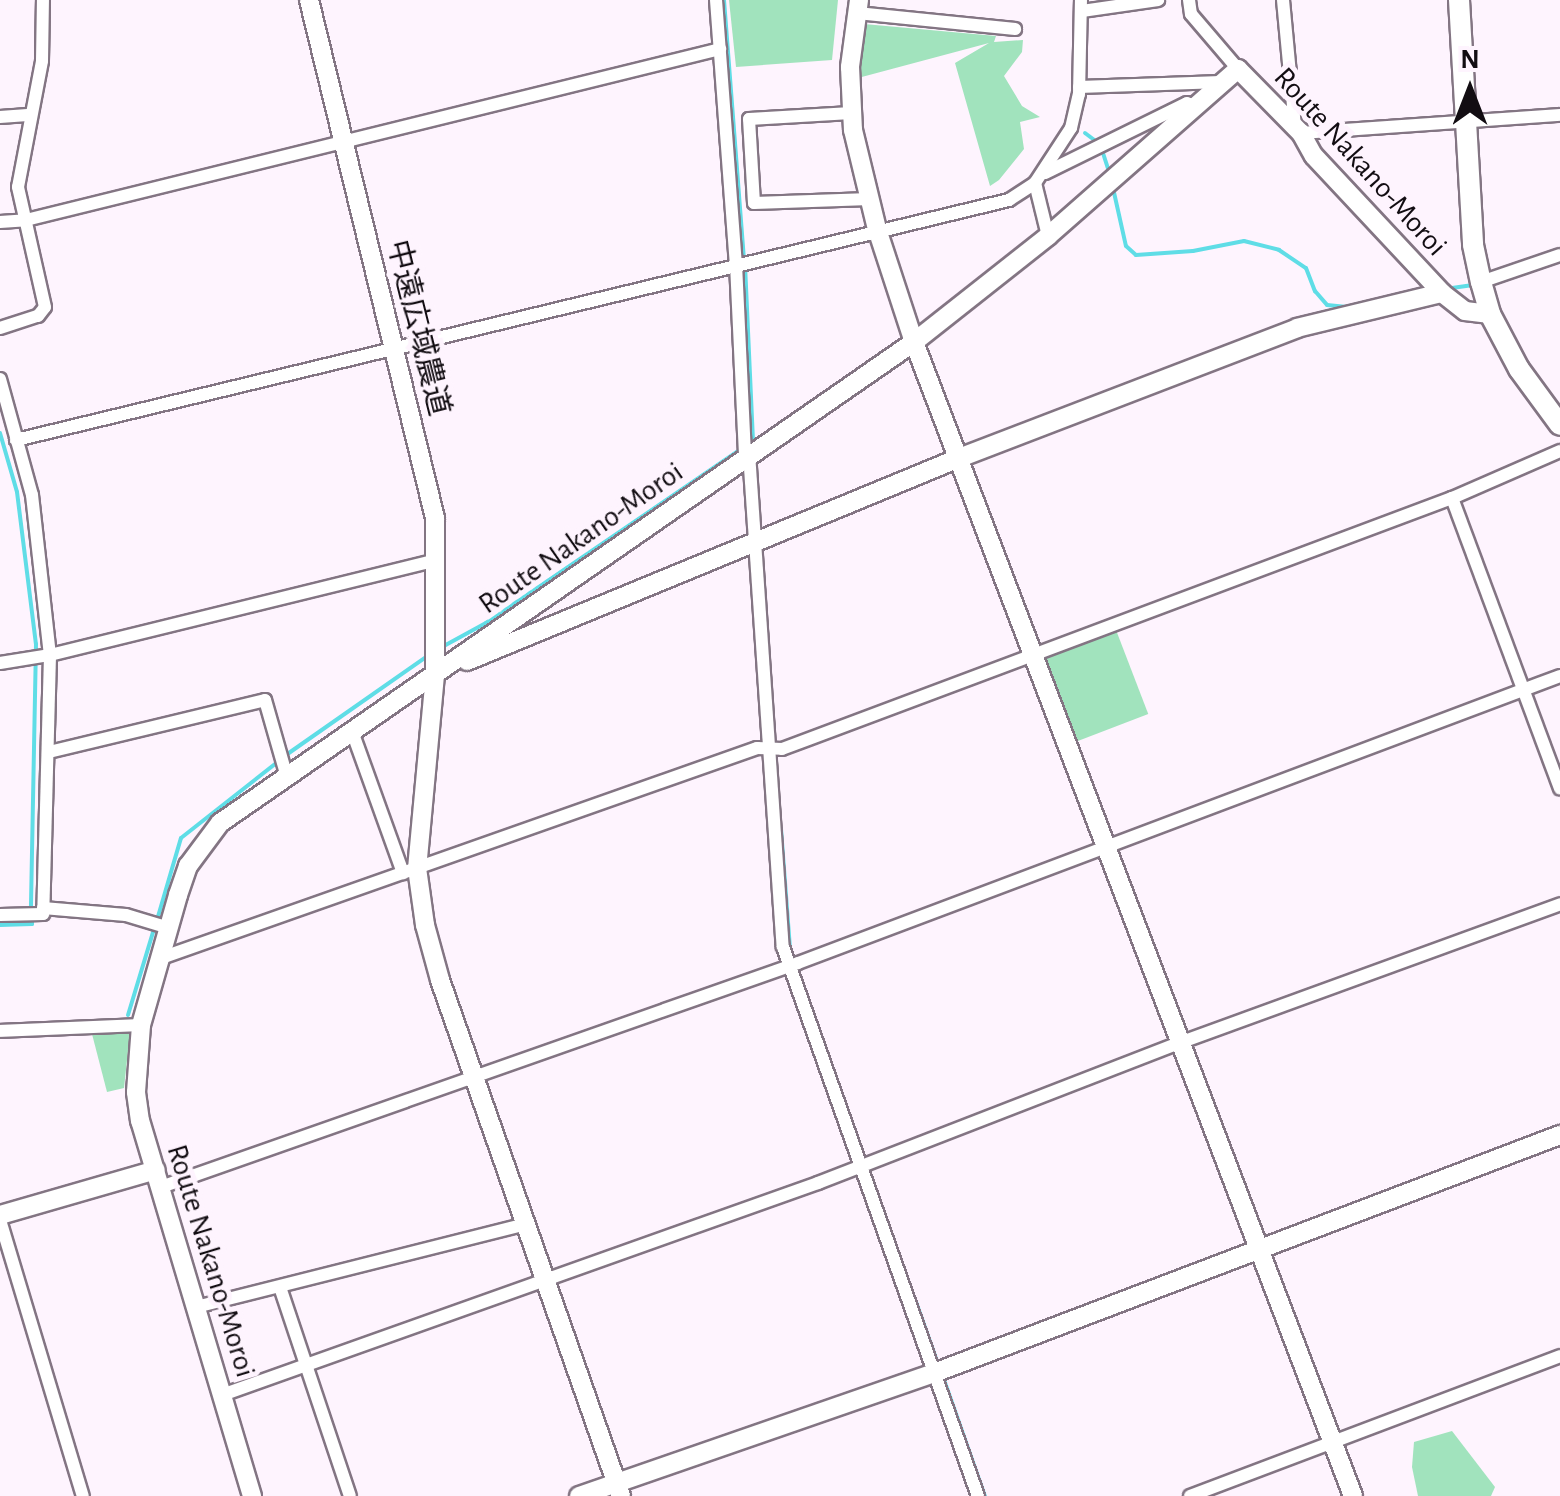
<!DOCTYPE html>
<meta charset="utf-8">
<style>
body{margin:0}
#map{position:relative;width:1560px;height:1496px;overflow:hidden;background:#fef4fe;font-family:"Alegreya Sans","Noto Sans JP",sans-serif}
div>[style]{position:absolute}
[style*='--x']{left:calc(var(--x)*1px);top:calc(var(--y)*1px);width:calc(var(--w)*1px);rotate:calc(var(--a)*1deg)}
.green>*{inset:0;background:#a1e3bd;transform-origin:0 0}
.stream>*{height:4px;margin:-2px;padding:0 2px;transform-origin:2px;border-radius:2px;background:#5fdde6}
.roads{filter:drop-shadow(2px 0 #837583) drop-shadow(-2px 0 #837583) drop-shadow(0 2px #837583) drop-shadow(0 -2px #837583)}
.street>*{height:12px;margin:-6px;padding:0 6px;transform-origin:6px;border-radius:6px;background:#fff}
.secondary>*{height:18px;margin:-9px;padding:0 9px;transform-origin:9px;border-radius:9px;background:#fff}
.primary>*{height:20px;margin:-10px;padding:0 10px;transform-origin:10px;border-radius:10px;background:#fff}
span{translate:-50% -50%;white-space:nowrap;text-align:center;line-height:1.15;-webkit-text-stroke:10px #fef4fe;paint-order:stroke}
.street-label{font-size:30px;color:#120d12}
.north{position:absolute;left:1420px;top:40px;width:100px;height:100px;-webkit-text-stroke:8px #fef4fe;paint-order:stroke;rotate:0deg;font-size:28px;font-weight:700;line-height:40px;text-align:center;color:#120d12}
.north::after{content:'';display:block;margin:auto;width:35px;height:45px;background:#120d12;clip-path:polygon(50% 0,100% 100%,50% 72%,0 100%)}
</style>
<div id="map">
<div class="green">
<div style="clip-path:polygon(729px 0,838px 0,832px 60px,736px 67px)"></div>
<div style="clip-path:polygon(864px 24px,996px 36px,994px 42px,1023px 40px,1022px 52px,1004px 76px,1022px 106px,1040px 117px,1020px 122px,1024px 149px,999px 180px,990px 186px,955px 63px,989px 43px,858px 78px)"></div>
<div style="left:1116px;top:630px;width:90px;height:81px;rotate:69deg"></div>
<div style="clip-path:polygon(130px 1032px,124px 1088px,107px 1092px,92px 1034px)"></div>
<div style="clip-path:polygon(1452px 1431px,1495px 1487px,1491px 1496px,1418px 1496px,1412px 1467px,1414px 1442px)"></div>
</div>
<div class="stream">
<div style="--x:724;--y:0;--w:260;--a:85.6"></div>
<div style="--x:1085;--y:133;--w:15;--a:37"></div>
<div style="--x:1102;--y:150;--w:25;--a:72"></div>
<div style="--x:1113;--y:188;--w:59;--a:77.4"></div>
<div style="--x:1126;--y:246;--w:13;--a:42"></div>
<div style="--x:1136;--y:255;--w:57;--a:-4"></div>
<div style="--x:1193;--y:251;--w:52;--a:-11.1"></div>
<div style="--x:1244;--y:241;--w:36;--a:14"></div>
<div style="--x:1279;--y:250;--w:32;--a:34"></div>
<div style="--x:1306;--y:268;--w:25;--a:69"></div>
<div style="--x:1315;--y:291;--w:18;--a:49"></div>
<div style="--x:1327;--y:305;--w:20;--a:6"></div>
<div style="--x:1445;--y:289;--w:30;--a:-8"></div>
<div style="--x:0;--y:433;--w:61;--a:73.9"></div>
<div style="--x:17;--y:492;--w:153;--a:82.9"></div>
<div style="--x:36;--y:644;--w:265;--a:91.1"></div>
<div style="--x:442;--y:647;--w:50;--a:-28.6"></div>
<div style="--x:486;--y:623;--w:323;--a:-34.3"></div>
<div style="--x:753;--y:441;--w:173;--a:-92.6"></div>
<div style="--x:286;--y:755;--w:176;--a:-35"></div>
<div style="--x:781;--y:829;--w:121;--a:85.7"></div>
<div style="--x:157;--y:920;--w:85;--a:-73.7"></div>
<div style="--x:181;--y:838;--w:125;--a:-38.2"></div>
<div style="--x:0;--y:925;--w:32;--a:-2"></div>
<div style="--x:32;--y:924;--w:5;--a:-90"></div>
<div style="--x:128;--y:1015;--w:90;--a:-73.2"></div>
<div style="--x:916;--y:1302;--w:66;--a:70.5"></div>
<div style="--x:943;--y:1377;--w:126;--a:70.6"></div>
</div>
<div class="roads">
<div class="street">
<div style="--x:716;--y:0;--w:265;--a:85.7"></div>
<div style="--x:736;--y:264;--w:192;--a:87.3"></div>
<div style="--x:1189;--y:0;--w:14;--a:82"></div>
<div style="--x:1191;--y:14;--w:72;--a:49.5"></div>
<div style="--x:1283;--y:0;--w:128;--a:84.6"></div>
<div style="--x:1082;--y:11;--w:77;--a:-8.2"></div>
<div style="--x:857;--y:13;--w:159;--a:5.8"></div>
<div style="--x:1079;--y:87;--w:142;--a:-2"></div>
<div style="--x:851;--y:113;--w:102;--a:176.6"></div>
<div style="--x:749;--y:119;--w:84;--a:86.6"></div>
<div style="--x:754;--y:203;--w:116;--a:-2"></div>
<div style="--x:0;--y:117;--w:31;--a:-4"></div>
<div style="--x:1301;--y:133;--w:260;--a:-4"></div>
<div style="--x:1045;--y:173;--w:158;--a:-26.2"></div>
<div style="--x:1187;--y:103;--w:11;--a:22"></div>
<div style="--x:1035;--y:183;--w:55;--a:76.2"></div>
<div style="--x:0;--y:222;--w:26;--a:-4"></div>
<div style="--x:26;--y:220;--w:715;--a:-13.84"></div>
<div style="--x:1481;--y:282;--w:83;--a:-18.9"></div>
<div style="--x:0;--y:328;--w:40;--a:-18"></div>
<div style="--x:38;--y:316;--w:11;--a:-52"></div>
<div style="--x:45;--y:307;--w:123;--a:-102.7"></div>
<div style="--x:18;--y:187;--w:128;--a:-79.2"></div>
<div style="--x:42;--y:61;--w:61;--a:-89.1"></div>
<div style="--x:0;--y:379;--w:120;--a:74.6"></div>
<div style="--x:32;--y:495;--w:161;--a:83.6"></div>
<div style="--x:50;--y:655;--w:259;--a:91.5"></div>
<div style="--x:43;--y:914;--w:43;--a:178.7"></div>
<div style="--x:16;--y:440;--w:1022;--a:-13.59"></div>
<div style="--x:1009;--y:200;--w:31;--a:-33"></div>
<div style="--x:1035;--y:183;--w:66;--a:-56.8"></div>
<div style="--x:1071;--y:128;--w:35;--a:-77"></div>
<div style="--x:1079;--y:94;--w:94;--a:-88.8"></div>
<div style="--x:749;--y:453;--w:495;--a:86.1"></div>
<div style="--x:783;--y:947;--w:583;--a:70.45"></div>
<div style="--x:1452;--y:498;--w:310;--a:69.6"></div>
<div style="--x:0;--y:663;--w:51;--a:-9.1"></div>
<div style="--x:50;--y:655;--w:399;--a:-13.8"></div>
<div style="--x:353;--y:734;--w:148;--a:70.2"></div>
<div style="--x:49;--y:752;--w:222;--a:-13.5"></div>
<div style="--x:265;--y:700;--w:80;--a:74.1"></div>
<div style="--x:43;--y:908;--w:83;--a:4.8"></div>
<div style="--x:126;--y:915;--w:45;--a:16.8"></div>
<div style="--x:161;--y:958;--w:632;--a:-19.41"></div>
<div style="--x:757;--y:748;--w:25;--a:2"></div>
<div style="--x:782;--y:749;--w:715;--a:-20.54"></div>
<div style="--x:1452;--y:498;--w:118;--a:-23.5"></div>
<div style="--x:0;--y:1031;--w:141;--a:-2.4"></div>
<div style="--x:161;--y:1187;--w:675;--a:-19.37"></div>
<div style="--x:798;--y:963;--w:814;--a:-20.64"></div>
<div style="--x:0;--y:1220;--w:288;--a:73.3"></div>
<div style="--x:280;--y:1287;--w:220;--a:71.5"></div>
<div style="--x:196;--y:1307;--w:341;--a:-14.1"></div>
<div style="--x:222;--y:1395;--w:633;--a:-19.58"></div>
<div style="--x:818;--y:1183;--w:387;--a:-21.2"></div>
<div style="--x:1179;--y:1043;--w:406;--a:-20"></div>
<div style="--x:1190;--y:1496;--w:396;--a:-20.7"></div>
</div>
<div class="secondary">
<div style="--x:309;--y:0;--w:533;--a:76.33"></div>
<div style="--x:435;--y:518;--w:157;--a:90"></div>
<div style="--x:435;--y:675;--w:194;--a:95.3"></div>
<div style="--x:417;--y:868;--w:58;--a:82"></div>
<div style="--x:425;--y:925;--w:57;--a:74.7"></div>
<div style="--x:440;--y:980;--w:547;--a:70.67"></div>
<div style="--x:859;--y:0;--w:68;--a:97.7"></div>
<div style="--x:850;--y:67;--w:63;--a:87.3"></div>
<div style="--x:853;--y:130;--w:102;--a:76.4"></div>
<div style="--x:877;--y:229;--w:119;--a:71.9"></div>
<div style="--x:914;--y:342;--w:1235;--a:69.17"></div>
<div style="--x:467;--y:661;--w:532;--a:-22.42"></div>
<div style="--x:959;--y:458;--w:362;--a:-21"></div>
<div style="--x:1297;--y:328;--w:149;--a:-13.6"></div>
<div style="--x:0;--y:1215;--w:162;--a:-16.1"></div>
<div style="--x:252;--y:1496;--w:391;--a:-106.6"></div>
<div style="--x:140;--y:1121;--w:29;--a:-98"></div>
<div style="--x:136;--y:1092;--w:67;--a:-85.7"></div>
<div style="--x:141;--y:1025;--w:135;--a:-74.1"></div>
<div style="--x:178;--y:895;--w:31;--a:-71"></div>
<div style="--x:188;--y:866;--w:54;--a:-53.3"></div>
<div style="--x:220;--y:823;--w:844;--a:-34.73"></div>
<div style="--x:914;--y:342;--w:171;--a:-38.3"></div>
<div style="--x:1048;--y:236;--w:253;--a:-41.3"></div>
<div style="--x:1238;--y:69;--w:90;--a:45.5"></div>
<div style="--x:1301;--y:133;--w:26;--a:61"></div>
<div style="--x:1314;--y:156;--w:187;--a:46.9"></div>
<div style="--x:1442;--y:293;--w:29;--a:38"></div>
<div style="--x:1465;--y:311;--w:25;--a:7"></div>
<div style="--x:579;--y:1496;--w:376;--a:-19.1"></div>
<div style="--x:934;--y:1373;--w:670;--a:-20.82"></div>
</div>
<div class="primary">
<div style="--x:1459;--y:0;--w:245;--a:86.7"></div>
<div style="--x:1473;--y:245;--w:38;--a:78"></div>
<div style="--x:1481;--y:282;--w:33;--a:74"></div>
<div style="--x:1490;--y:314;--w:62;--a:62.2"></div>
<div style="--x:1519;--y:369;--w:69;--a:53.8"></div>
</div>
</div>
<div class="street-label">
<span style="left:1360px;top:162px;rotate:48deg">Route Nakano-Moroi</span>
<span style="left:418px;top:328px;rotate:76deg">中遠広域農道</span>
<span style="left:581px;top:538px;rotate:-35deg">Route Nakano-Moroi</span>
<span style="left:211px;top:1261px;rotate:73deg">Route Nakano-Moroi</span>
</div>
<div class="north">N</div>
</div>
